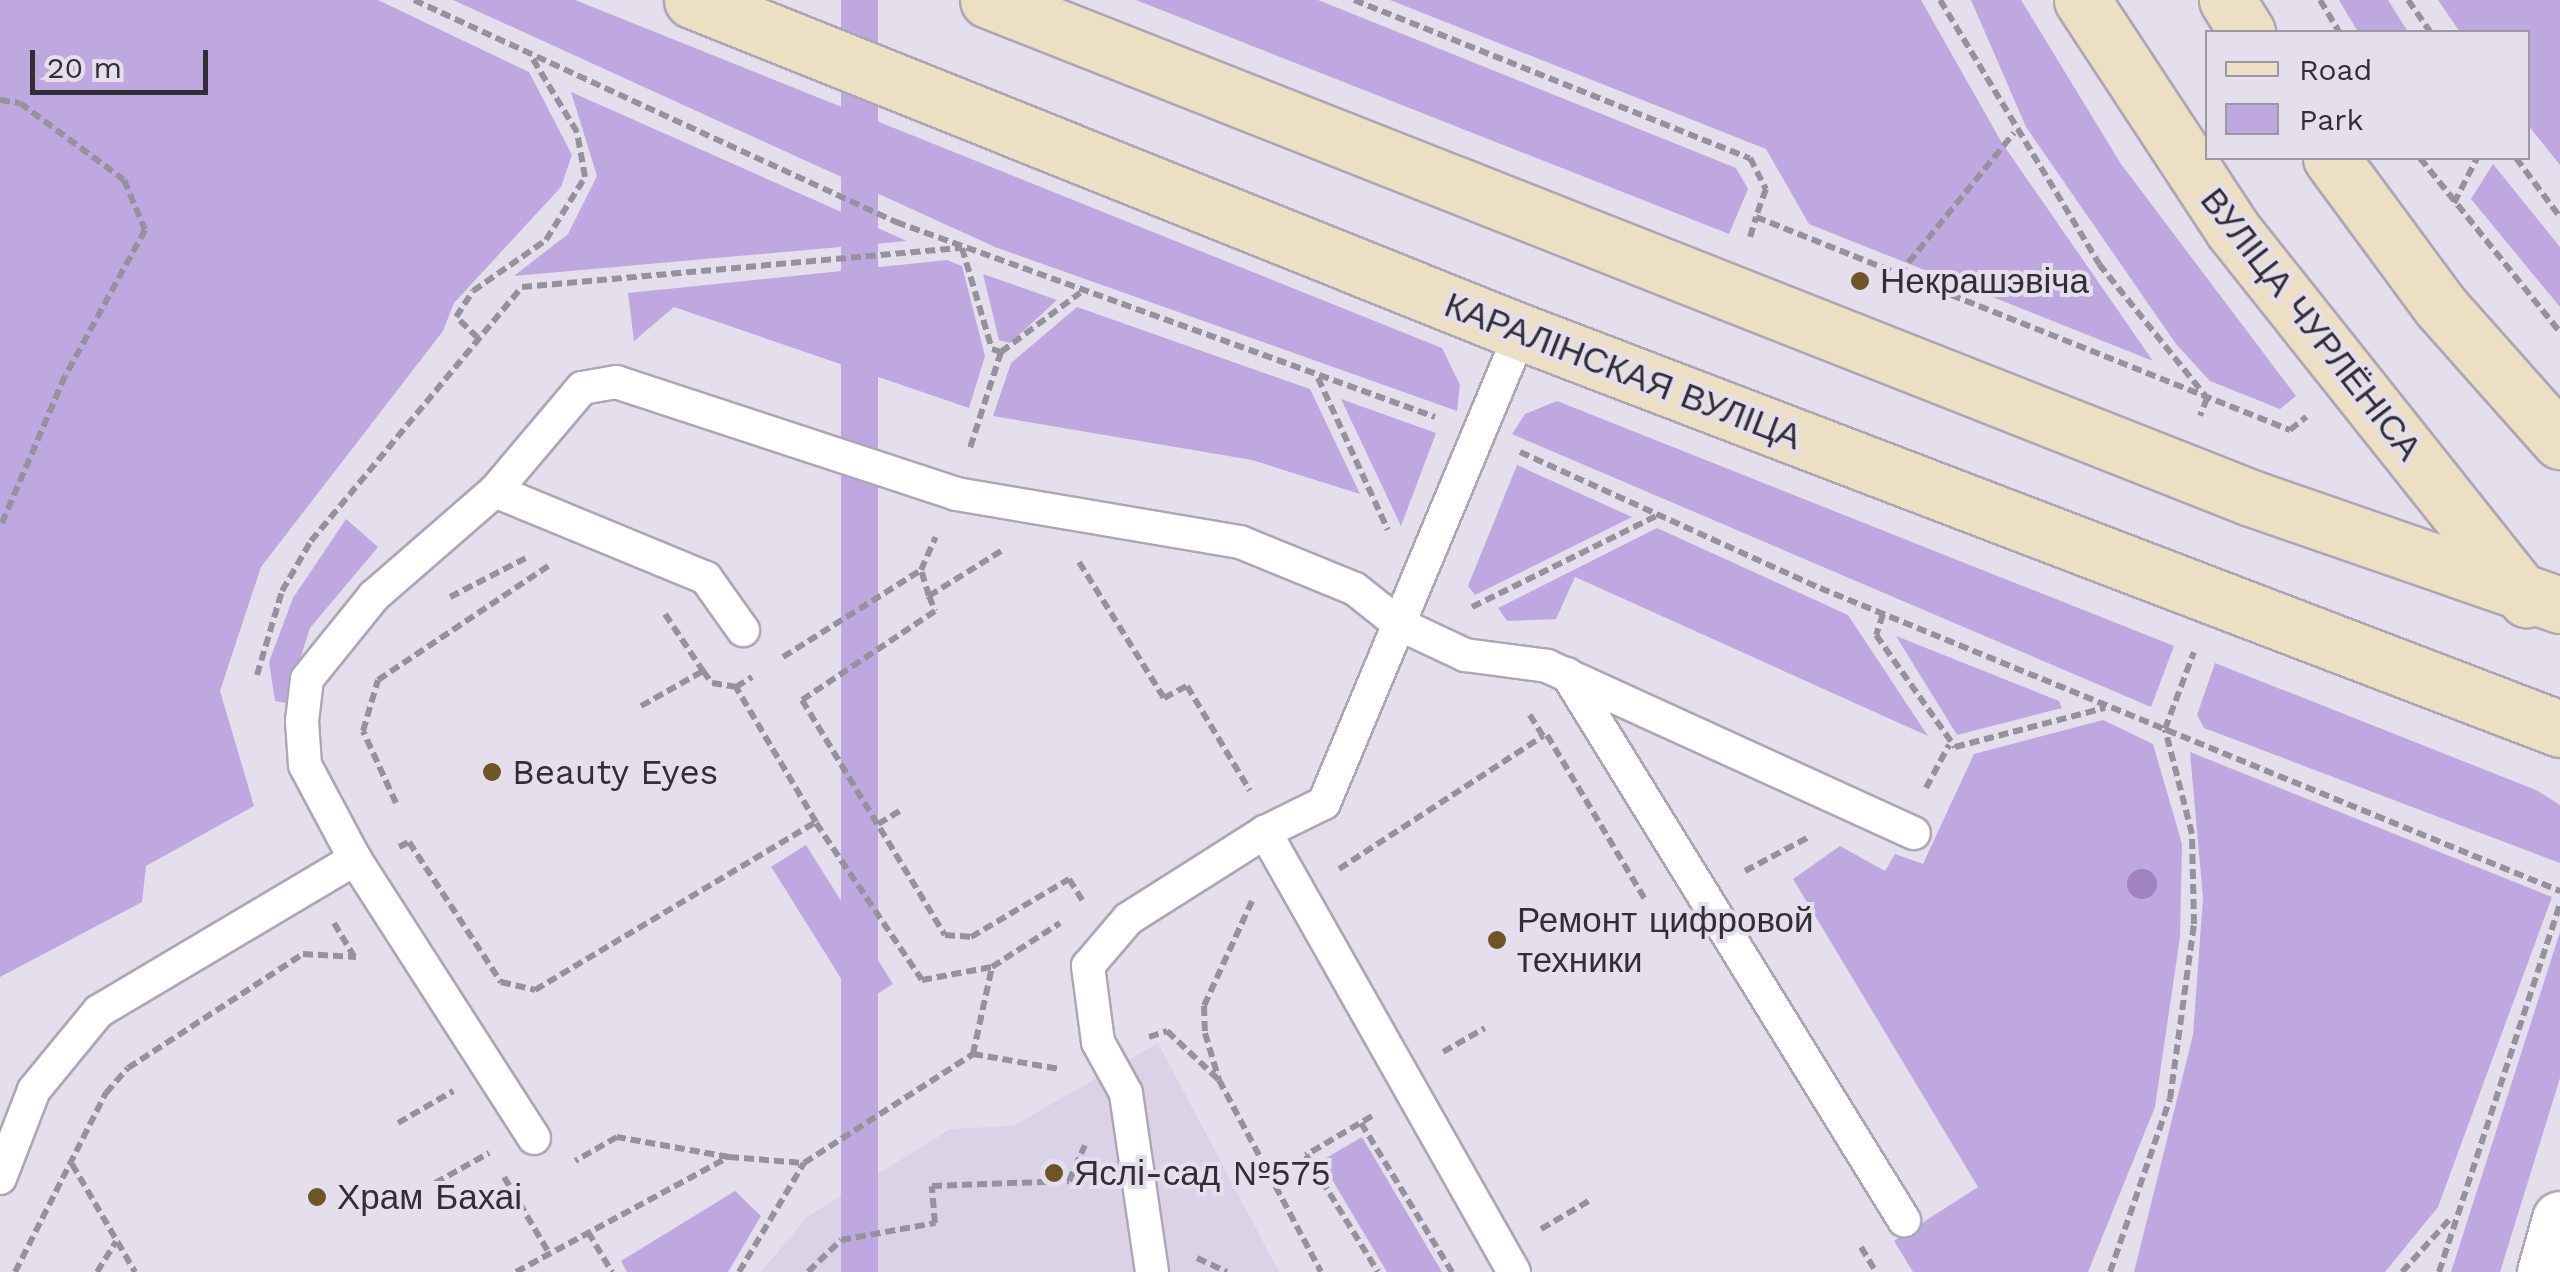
<!DOCTYPE html>
<meta charset="utf-8">
<style>
body{margin:0}
#map{position:relative;width:2560px;height:1272px;overflow:hidden;background:#e4deed;font-family:"Work Sans",sans-serif}
div>[style]{position:absolute}
[style*='--x']{left:calc(var(--x)*1px);top:calc(var(--y)*1px);width:calc(var(--w)*1px);rotate:calc(var(--a)*1deg)}
.built>*{inset:0;background:#dbd2e8}
.green>*{inset:0;background:#bfa8e0;transform-origin:0 0}
.path>*{height:6px;margin-top:-3px;transform-origin:0;background:repeating-linear-gradient(90deg,#96929d 0 10px,transparent 0 15px)}
.roads{filter:drop-shadow(2px 0 #aca6b5) drop-shadow(-2px 0 #aca6b5) drop-shadow(0 2px #aca6b5) drop-shadow(0 -2px #aca6b5)}
.lane>*{height:32px;margin:-16px;padding:0 16px;transform-origin:16px;border-radius:16px;background:#fff}
.street>*{height:55px;margin:-27.5px;padding:0 27.5px;transform-origin:27.5px;border-radius:27.5px;background:#fff}
.secondary>*{height:55px;margin:-27.5px;padding:0 27.5px;transform-origin:27.5px;border-radius:27.5px;background:#ecdfc3}
.trees>*{width:30px;height:30px;margin:-15px;border-radius:50%;background:#9f82be}
.dots>*{width:28px;height:28px;translate:-50% -50%;box-sizing:border-box;border:5px solid #e4deed;border-radius:50%}
span{translate:-50% -50%;white-space:nowrap;text-align:center;line-height:1.15;-webkit-text-stroke:8px #e4deed;paint-order:stroke}
.poi-label{font-size:35px;color:#312f35}
.left{translate:0 -50%;text-align:left}
.street-label{font-size:35px;color:#312f35}
.legend{position:absolute;left:2205px;top:30px;width:325px;height:130px;box-sizing:border-box;background:#e4deed;border:2px solid #9c98a3;margin:0;padding:12px 18px;list-style:none;font-size:30px;color:#312f35}
.legend li{display:flex;align-items:center;gap:20px;height:50px}
.legend b{width:50px;border:2px solid #9c98a3}
.scale{position:absolute;left:30px;top:50px;width:178px;height:45px;box-sizing:border-box;border:5px solid #312f35;border-top:0;padding-left:12px;font-size:30px;line-height:35px;white-space:nowrap;color:#312f35;-webkit-text-stroke:8px #e4deed;paint-order:stroke}
</style>
<div id="map">
<div class="built">
<div style="clip-path:polygon(1158px 1043px,1279px 1272px,761px 1272px,807px 1217px,951px 1129px,1013px 1126px)"></div>
</div>
<div class="green">
<div style="clip-path:polygon(0 0,378px 0,529px 72px,572px 155px,561px 187px,454px 303px,443px 331px,261px 567px,220px 691px,254px 806px,146px 866px,142px 902px,0 977px)"></div>
<div style="clip-path:polygon(453px 0,575px 0,1442px 348px,1460px 385px,1457px 411px,995px 247px)"></div>
<div style="left:841px;top:0;width:37px;height:1469px"></div>
<div style="clip-path:polygon(1136px 0,1318px 0,1736px 168px,1748px 189px,1729px 234px)"></div>
<div style="clip-path:polygon(1390px 0,1921px 0,2002px 143px,2153px 361px,1809px 224px,1766px 149px)"></div>
<div style="clip-path:polygon(1971px 0,2021px 0,2121px 164px,2296px 396px,2280px 409px,2210px 381px,2176px 344px,2026px 127px)"></div>
<div style="clip-path:polygon(2339px 0,2388px 0,2408px 32px,2358px 32px)"></div>
<div style="clip-path:polygon(2438px 0,2560px 0,2560px 165px,2528px 125px,2528px 32px,2460px 32px)"></div>
<div style="clip-path:polygon(571px 92px,907px 241px,514px 276px,568px 234px,597px 176px)"></div>
<div style="clip-path:polygon(2493px 164px,2560px 247px,2560px 307px,2471px 199px)"></div>
<div style="clip-path:polygon(947px 260px,962px 266px,985px 356px,969px 408px,674px 307px,634px 341px,628px 293px)"></div>
<div style="clip-path:polygon(983px 274px,1057px 300px,1010px 343px,999px 340px)"></div>
<div style="clip-path:polygon(1077px 307px,1310px 389px,1360px 494px,1252px 460px,993px 416px,1011px 363px)"></div>
<div style="clip-path:polygon(1341px 399px,1436px 433px,1401px 526px)"></div>
<div style="clip-path:polygon(1557px 401px,2174px 646px,2151px 707px,1512px 434px,1525px 414px)"></div>
<div style="clip-path:polygon(1517px 465px,1632px 517px,1475px 595px,1468px 586px)"></div>
<div style="clip-path:polygon(346px 519px,378px 547px,310px 628px,286px 703px,275px 701px,269px 662px,293px 598px)"></div>
<div style="clip-path:polygon(1657px 528px,1848px 615px,1928px 736px,1575px 577px,1556px 619px,1507px 621px,1498px 608px)"></div>
<div style="clip-path:polygon(1896px 636px,2059px 701px,2062px 708px,1957px 735px)"></div>
<div style="clip-path:polygon(2215px 663px,2536px 790px,2560px 805px,2560px 863px,2204px 728px,2197px 715px)"></div>
<div style="clip-path:polygon(2103px 720px,2153px 744px,2182px 844px,2180px 937px,2155px 1107px,2088px 1272px,1913px 1272px,1894px 1241px,1978px 1187px,1793px 879px,1840px 846px,1885px 871px,1895px 854px,1923px 864px,1974px 754px)"></div>
<div style="clip-path:polygon(2190px 752px,2552px 897px,2438px 1207px,2385px 1272px,2134px 1272px,2193px 1035px,2203px 898px)"></div>
<div style="left:806px;top:845px;width:164px;height:41px;rotate:58deg"></div>
<div style="clip-path:polygon(2560px 932px,2560px 1078px,2500px 1272px,2451px 1272px)"></div>
<div style="clip-path:polygon(1362px 1137px,1442px 1272px,1387px 1272px,1321px 1161px)"></div>
<div style="clip-path:polygon(735px 1191px,761px 1216px,728px 1272px,627px 1272px,621px 1261px)"></div>
</div>
<div class="path">
<div style="--x:414;--y:0;--w:531;--a:24.73"></div>
<div style="--x:896;--y:222;--w:573;--a:19.89"></div>
<div style="--x:1354;--y:0;--w:426;--a:21.8"></div>
<div style="--x:1750;--y:158;--w:35;--a:63"></div>
<div style="--x:1766;--y:189;--w:30;--a:110"></div>
<div style="--x:1756;--y:217;--w:575;--a:21.75"></div>
<div style="--x:2290;--y:430;--w:21;--a:-39"></div>
<div style="--x:1940;--y:0;--w:308;--a:58.9"></div>
<div style="--x:2099;--y:264;--w:172;--a:51.1"></div>
<div style="--x:2207;--y:398;--w:19;--a:111"></div>
<div style="--x:2320;--y:0;--w:37;--a:59"></div>
<div style="--x:2408;--y:0;--w:39;--a:55"></div>
<div style="--x:0;--y:100;--w:20;--a:9"></div>
<div style="--x:20;--y:103;--w:129;--a:36.5"></div>
<div style="--x:124;--y:180;--w:54;--a:67.2"></div>
<div style="--x:145;--y:230;--w:166;--a:118.7"></div>
<div style="--x:65;--y:376;--w:165;--a:113.2"></div>
<div style="--x:2420;--y:158;--w:223;--a:51.2"></div>
<div style="--x:2516;--y:158;--w:74;--a:53.3"></div>
<div style="--x:2454;--y:203;--w:51;--a:-62.9"></div>
<div style="--x:1750;--y:237;--w:21;--a:-73"></div>
<div style="--x:1899;--y:274;--w:182;--a:-50.8"></div>
<div style="--x:478;--y:338;--w:30;--a:-136"></div>
<div style="--x:456;--y:317;--w:31;--a:-57"></div>
<div style="--x:473;--y:291;--w:89;--a:-34.9"></div>
<div style="--x:546;--y:240;--w:74;--a:-58.2"></div>
<div style="--x:585;--y:177;--w:46;--a:-100.1"></div>
<div style="--x:577;--y:132;--w:89;--a:-121.2"></div>
<div style="--x:1001;--y:352;--w:99;--a:-36.8"></div>
<div style="--x:1318;--y:378;--w:167;--a:65.3"></div>
<div style="--x:1520;--y:452;--w:329;--a:24.4"></div>
<div style="--x:1820;--y:588;--w:800;--a:22.27"></div>
<div style="--x:1001;--y:551;--w:85;--a:148"></div>
<div style="--x:929;--y:596;--w:16;--a:68"></div>
<div style="--x:935;--y:611;--w:160;--a:146.2"></div>
<div style="--x:802;--y:700;--w:275;--a:58.7"></div>
<div style="--x:945;--y:935;--w:26;--a:4"></div>
<div style="--x:971;--y:937;--w:114;--a:-30.6"></div>
<div style="--x:1069;--y:879;--w:25;--a:58"></div>
<div style="--x:1079;--y:562;--w:160;--a:58"></div>
<div style="--x:1164;--y:698;--w:26;--a:-28"></div>
<div style="--x:1187;--y:686;--w:122;--a:59"></div>
<div style="--x:929;--y:596;--w:27;--a:-107"></div>
<div style="--x:921;--y:570;--w:36;--a:-66"></div>
<div style="--x:450;--y:597;--w:85;--a:-27.2"></div>
<div style="--x:1472;--y:607;--w:208;--a:-26.3"></div>
<div style="--x:665;--y:614;--w:69;--a:56.3"></div>
<div style="--x:1883;--y:614;--w:22;--a:108"></div>
<div style="--x:1876;--y:635;--w:137;--a:54.8"></div>
<div style="--x:1955;--y:747;--w:155;--a:-14.6"></div>
<div style="--x:783;--y:657;--w:163;--a:-32.2"></div>
<div style="--x:257;--y:675;--w:88;--a:-73.4"></div>
<div style="--x:282;--y:591;--w:58;--a:-59.9"></div>
<div style="--x:311;--y:541;--w:330;--a:-50.3"></div>
<div style="--x:522;--y:287;--w:442;--a:-5.1"></div>
<div style="--x:962;--y:248;--w:105;--a:73.5"></div>
<div style="--x:992;--y:349;--w:9;--a:18"></div>
<div style="--x:1001;--y:352;--w:104;--a:107.9"></div>
<div style="--x:641;--y:706;--w:71;--a:-29.4"></div>
<div style="--x:703;--y:671;--w:15;--a:53"></div>
<div style="--x:712;--y:683;--w:24;--a:9"></div>
<div style="--x:1547;--y:735;--w:193;--a:59.2"></div>
<div style="--x:1926;--y:788;--w:49;--a:-61.9"></div>
<div style="--x:396;--y:803;--w:79;--a:-114.6"></div>
<div style="--x:363;--y:731;--w:53;--a:-73.6"></div>
<div style="--x:378;--y:680;--w:208;--a:-33.8"></div>
<div style="--x:816;--y:823;--w:189;--a:56"></div>
<div style="--x:922;--y:980;--w:71;--a:-10.5"></div>
<div style="--x:992;--y:967;--w:81;--a:-32.9"></div>
<div style="--x:878;--y:824;--w:27;--a:-31"></div>
<div style="--x:399;--y:847;--w:11;--a:-27"></div>
<div style="--x:409;--y:842;--w:168;--a:56.7"></div>
<div style="--x:501;--y:982;--w:35;--a:13"></div>
<div style="--x:535;--y:990;--w:327;--a:-30.9"></div>
<div style="--x:816;--y:822;--w:157;--a:-120.7"></div>
<div style="--x:736;--y:687;--w:19;--a:-32"></div>
<div style="--x:1339;--y:869;--w:244;--a:-33.1"></div>
<div style="--x:1543;--y:736;--w:28;--a:-122"></div>
<div style="--x:1745;--y:871;--w:72;--a:-28"></div>
<div style="--x:1252;--y:901;--w:115;--a:114.6"></div>
<div style="--x:1204;--y:1006;--w:27;--a:88"></div>
<div style="--x:1205;--y:1033;--w:49;--a:73.4"></div>
<div style="--x:1219;--y:1080;--w:217;--a:62"></div>
<div style="--x:334;--y:923;--w:39;--a:59"></div>
<div style="--x:1149;--y:1037;--w:19;--a:-18"></div>
<div style="--x:1167;--y:1031;--w:71;--a:43.3"></div>
<div style="--x:1443;--y:1052;--w:48;--a:-29.7"></div>
<div style="--x:973;--y:1054;--w:88;--a:9.8"></div>
<div style="--x:1372;--y:1116;--w:77;--a:149.4"></div>
<div style="--x:1306;--y:1155;--w:137;--a:58.4"></div>
<div style="--x:398;--y:1123;--w:64;--a:-30.2"></div>
<div style="--x:1361;--y:1123;--w:175;--a:58.6"></div>
<div style="--x:729;--y:1157;--w:75;--a:4.6"></div>
<div style="--x:804;--y:1163;--w:201;--a:-32.8"></div>
<div style="--x:973;--y:1054;--w:89;--a:-77.7"></div>
<div style="--x:72;--y:1164;--w:125;--a:59.7"></div>
<div style="--x:504;--y:1177;--w:88;--a:59.4"></div>
<div style="--x:435;--y:1183;--w:62;--a:-29.1"></div>
<div style="--x:1541;--y:1229;--w:59;--a:-30.5"></div>
<div style="--x:588;--y:1232;--w:47;--a:59"></div>
<div style="--x:1861;--y:1247;--w:29;--a:59"></div>
<div style="--x:1197;--y:1258;--w:33;--a:25"></div>
<div style="--x:15;--y:1272;--w:201;--a:-63.1"></div>
<div style="--x:106;--y:1093;--w:33;--a:-49"></div>
<div style="--x:128;--y:1068;--w:209;--a:-33.1"></div>
<div style="--x:303;--y:954;--w:53;--a:3.2"></div>
<div style="--x:97;--y:1272;--w:36;--a:-58"></div>
<div style="--x:516;--y:1272;--w:242;--a:-28.4"></div>
<div style="--x:729;--y:1157;--w:114;--a:-169.9"></div>
<div style="--x:617;--y:1137;--w:48;--a:150.3"></div>
<div style="--x:739;--y:1272;--w:127;--a:-59.2"></div>
<div style="--x:808;--y:1272;--w:46;--a:-44.1"></div>
<div style="--x:841;--y:1240;--w:96;--a:-10.3"></div>
<div style="--x:935;--y:1223;--w:37;--a:-95"></div>
<div style="--x:932;--y:1186;--w:137;--a:-2.1"></div>
<div style="--x:1069;--y:1181;--w:39;--a:-66"></div>
<div style="--x:2110;--y:1272;--w:183;--a:-70.9"></div>
<div style="--x:2170;--y:1099;--w:177;--a:-82.2"></div>
<div style="--x:2194;--y:924;--w:90;--a:-91.3"></div>
<div style="--x:2192;--y:834;--w:108;--a:-104.4"></div>
<div style="--x:2165;--y:729;--w:82;--a:-69.4"></div>
<div style="--x:2402;--y:1272;--w:70;--a:-47.9"></div>
<div style="--x:2439;--y:1272;--w:386;--a:-71.8"></div>
</div>
<div class="roads">
<div class="lane">
<div style="--x:495;--y:491;--w:228;--a:22.4"></div>
<div style="--x:706;--y:578;--w:64;--a:54.6"></div>
<div style="--x:1567;--y:674;--w:642;--a:58.32"></div>
<div style="--x:534;--y:1138;--w:331;--a:-122.7"></div>
<div style="--x:355;--y:859;--w:106;--a:-118"></div>
<div style="--x:305;--y:765;--w:44;--a:-93.9"></div>
<div style="--x:302;--y:721;--w:42;--a:-83.2"></div>
<div style="--x:307;--y:679;--w:107;--a:-51.1"></div>
<div style="--x:374;--y:596;--w:160;--a:-41"></div>
<div style="--x:495;--y:491;--w:135;--a:-49.8"></div>
<div style="--x:582;--y:388;--w:35;--a:-10"></div>
<div style="--x:616;--y:382;--w:358;--a:18.2"></div>
<div style="--x:956;--y:494;--w:288;--a:9.6"></div>
<div style="--x:1240;--y:542;--w:124;--a:22.2"></div>
<div style="--x:1355;--y:589;--w:56;--a:38.5"></div>
<div style="--x:1399;--y:624;--w:73;--a:25.2"></div>
<div style="--x:1465;--y:655;--w:83;--a:7.6"></div>
<div style="--x:1547;--y:666;--w:403;--a:24.5"></div>
<div style="--x:0;--y:1178;--w:94;--a:-68.9"></div>
<div style="--x:34;--y:1090;--w:102;--a:-50.6"></div>
<div style="--x:99;--y:1011;--w:298;--a:-30.7"></div>
<div style="--x:1152;--y:1272;--w:181;--a:-98.3"></div>
<div style="--x:1126;--y:1093;--w:58;--a:-118.8"></div>
<div style="--x:1098;--y:1042;--w:77;--a:-97.5"></div>
<div style="--x:1088;--y:966;--w:62;--a:-49.6"></div>
<div style="--x:1128;--y:919;--w:162;--a:-32.4"></div>
<div style="--x:1514;--y:1272;--w:506;--a:-119.51"></div>
<div style="--x:1265;--y:832;--w:66;--a:-26.2"></div>
<div style="--x:1324;--y:803;--w:511;--a:-67.3"></div>
</div>
<div class="street">
<div style="--x:2545;--y:1272;--w:55;--a:-74.2"></div>
</div>
<div class="secondary">
<div style="--x:692;--y:0;--w:893;--a:21.83"></div>
<div style="--x:1521;--y:332;--w:1112;--a:20.91"></div>
<div style="--x:988;--y:0;--w:1358;--a:21.52"></div>
<div style="--x:2251;--y:498;--w:327;--a:19.1"></div>
<div style="--x:2082;--y:0;--w:275;--a:56.7"></div>
<div style="--x:2233;--y:230;--w:472;--a:51.5"></div>
<div style="--x:2227;--y:0;--w:38;--a:58"></div>
<div style="--x:2331;--y:158;--w:184;--a:53.6"></div>
<div style="--x:2440;--y:306;--w:181;--a:48.4"></div>
</div>
</div>
<div class="trees">
<div style="left:2142px;top:884px"></div>
</div>
<div class="dots">
<div style="left:1860px;top:281px;background:#6e5526"></div>
<div style="left:492px;top:772px;background:#6e5526"></div>
<div style="left:1497px;top:940px;background:#6e5526"></div>
<div style="left:1054px;top:1173px;background:#6e5526"></div>
<div style="left:317px;top:1197px;background:#6e5526"></div>
</div>
<div class="poi-label">
<span class="left" style="left:1880px;top:281px">Некрашэвіча</span>
<span class="left" style="left:512px;top:772px">Beauty Eyes</span>
<span class="left" style="left:1517px;top:940px">Ремонт цифровой<br>техники</span>
<span class="left" style="left:1074px;top:1173px">Яслі-сад №575</span>
<span class="left" style="left:337px;top:1197px">Храм Бахаі</span>
</div>
<div class="street-label">
<span style="left:2311px;top:324px;rotate:52deg">ВУЛІЦА ЧУРЛЁНІСА</span>
<span style="left:1623px;top:371px;rotate:21deg">КАРАЛІНСКАЯ ВУЛІЦА</span>
</div>
<ul class="legend">
<li><b style="height:12px;background:#ecdfc3"></b>Road</li>
<li><b style="height:28px;background:#bfa8e0"></b>Park</li>
</ul>
<div class="scale">20 m</div>
</div>
